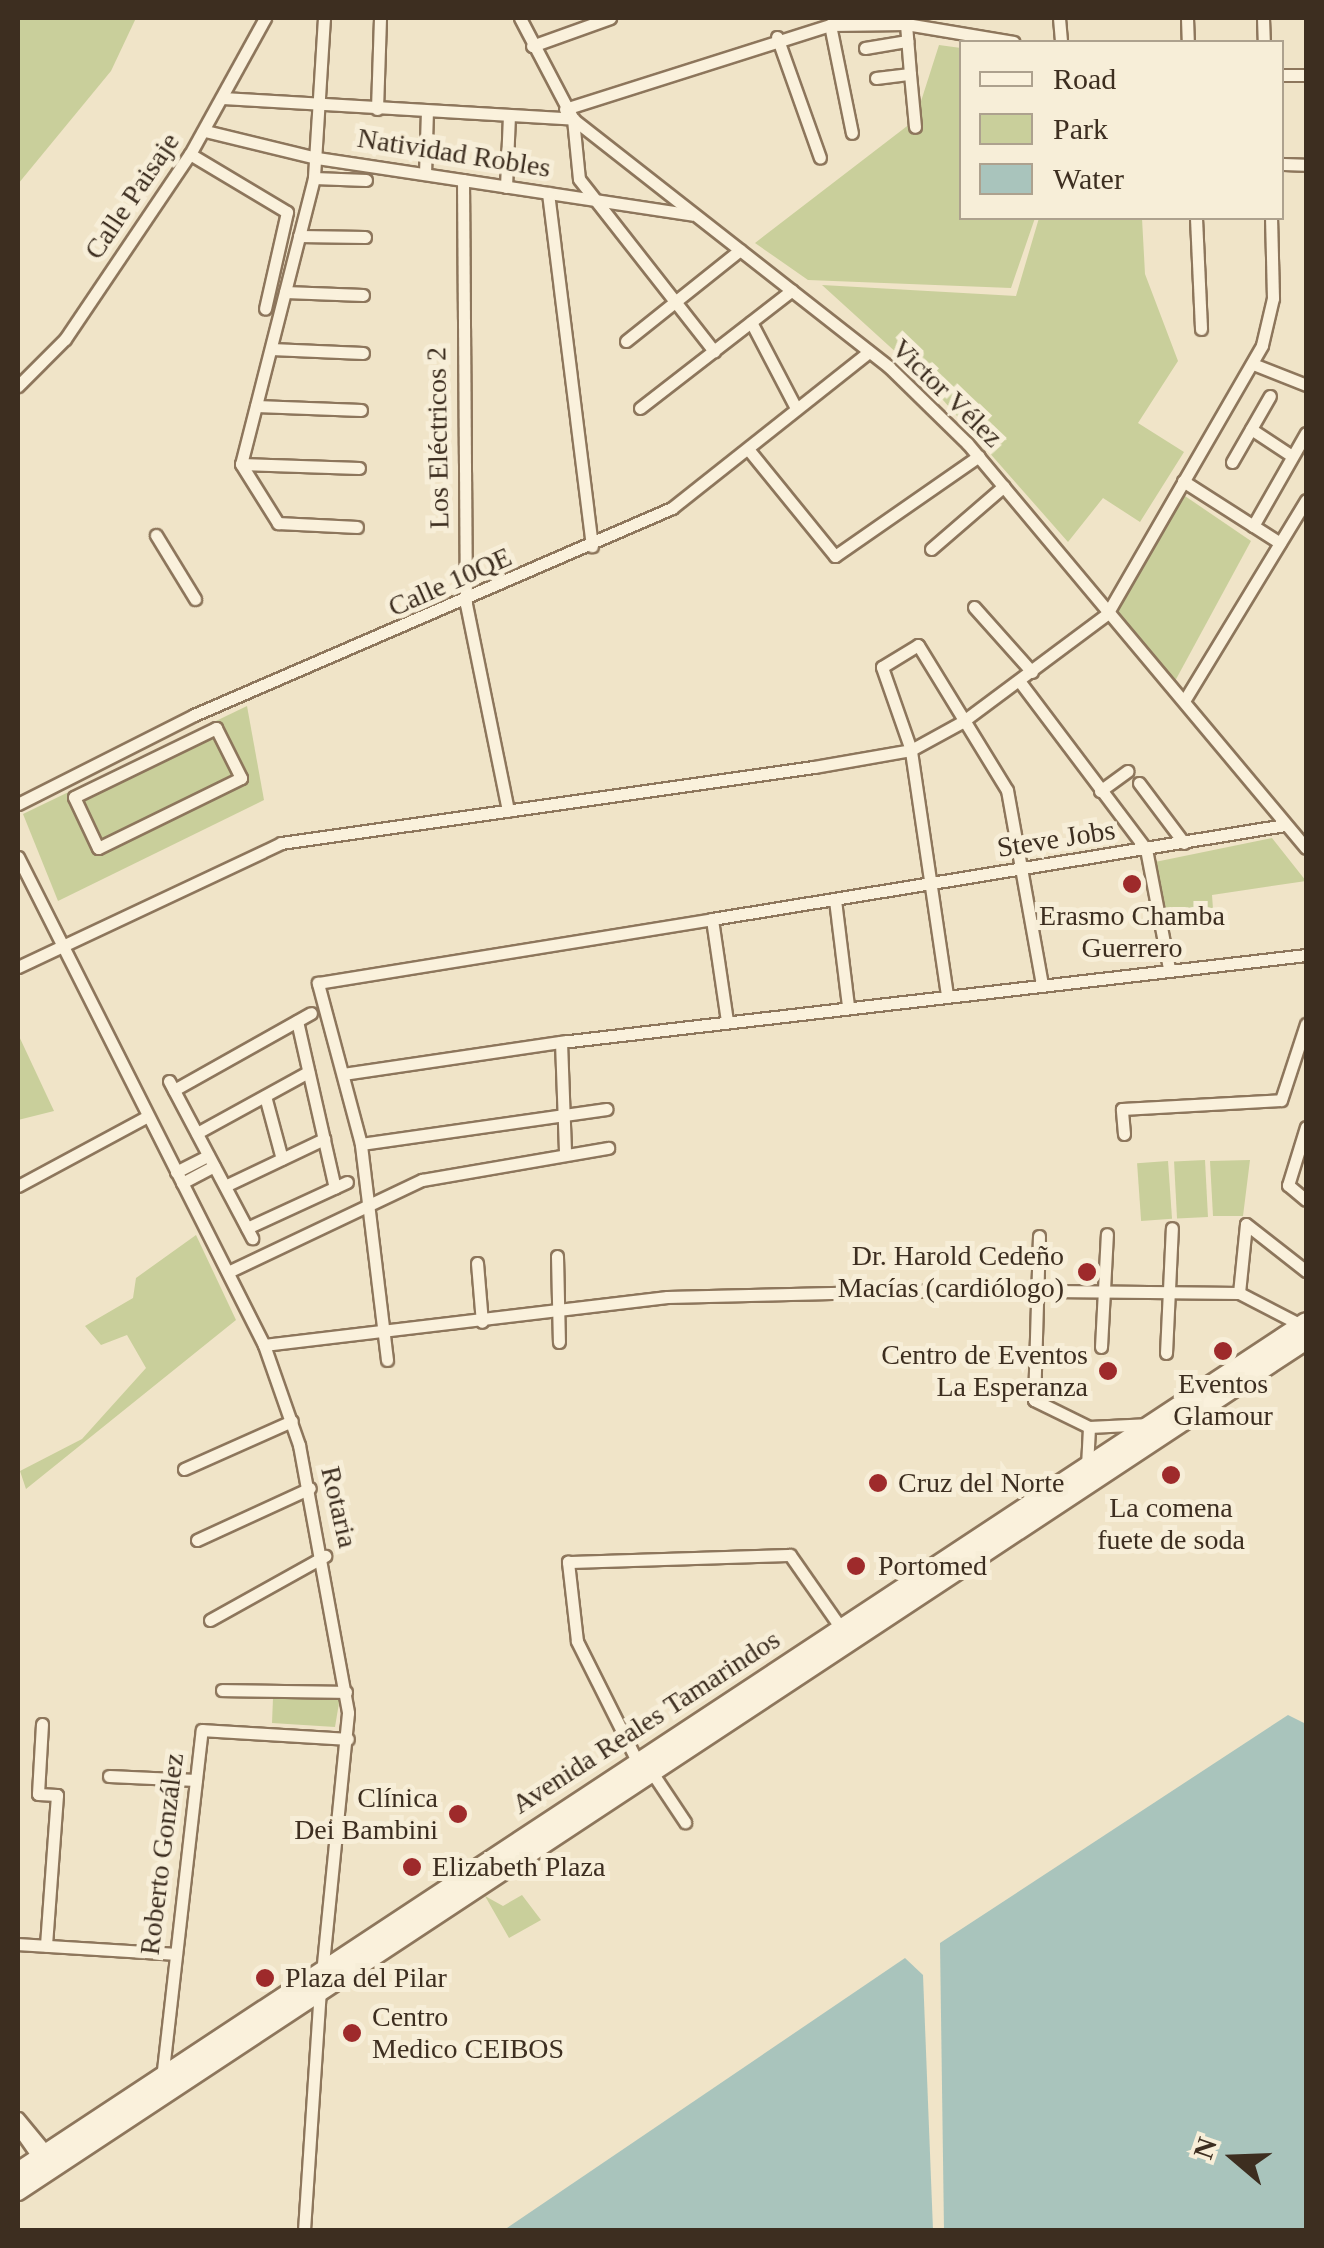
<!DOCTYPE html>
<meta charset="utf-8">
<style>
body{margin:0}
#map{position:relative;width:1324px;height:2248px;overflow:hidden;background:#f0e4c8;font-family:"Times New Roman",serif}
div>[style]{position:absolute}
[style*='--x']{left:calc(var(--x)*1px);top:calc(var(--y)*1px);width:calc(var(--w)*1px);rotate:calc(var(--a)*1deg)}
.green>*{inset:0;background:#c9cf9b;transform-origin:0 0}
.water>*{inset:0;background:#a9c4bc}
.roads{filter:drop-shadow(2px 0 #8d765c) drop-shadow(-2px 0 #8d765c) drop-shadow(0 2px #8d765c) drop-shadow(0 -2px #8d765c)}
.minor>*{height:11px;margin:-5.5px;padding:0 5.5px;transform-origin:5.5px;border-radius:5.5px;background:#faf1dc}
.secondary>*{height:18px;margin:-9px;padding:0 9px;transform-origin:9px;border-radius:9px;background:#faf1dc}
.dots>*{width:28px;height:28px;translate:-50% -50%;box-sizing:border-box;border:5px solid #f7eed8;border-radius:50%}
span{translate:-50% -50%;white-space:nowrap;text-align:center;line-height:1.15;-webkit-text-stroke:10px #f7eed8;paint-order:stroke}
.street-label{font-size:28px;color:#3d2e20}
.poi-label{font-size:28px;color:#3d2e20}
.right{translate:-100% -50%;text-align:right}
.left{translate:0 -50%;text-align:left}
.frame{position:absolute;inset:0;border:20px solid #3d2e20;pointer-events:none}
.legend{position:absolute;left:959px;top:40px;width:325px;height:180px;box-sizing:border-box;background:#f7eed8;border:2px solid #ada18e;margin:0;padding:12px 18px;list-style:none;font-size:30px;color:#3d2e20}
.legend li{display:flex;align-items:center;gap:20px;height:50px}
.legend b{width:50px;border:2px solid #ada18e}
.north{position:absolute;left:1184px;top:2108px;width:100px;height:100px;-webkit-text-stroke:8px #f7eed8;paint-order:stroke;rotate:289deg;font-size:28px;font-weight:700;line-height:40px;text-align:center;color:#3d2e20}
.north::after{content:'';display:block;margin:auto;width:35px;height:45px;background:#3d2e20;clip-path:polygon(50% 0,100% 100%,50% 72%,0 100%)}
</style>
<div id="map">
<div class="green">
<div style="clip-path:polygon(18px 18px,136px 18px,111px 71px,18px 184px)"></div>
<div style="clip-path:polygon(939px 45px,961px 48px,962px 218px,1035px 218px,1011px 288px,808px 280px,755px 243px,915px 120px)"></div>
<div style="clip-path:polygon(1039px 218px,1142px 218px,1145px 274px,1178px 361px,1138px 423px,1184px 452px,1140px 522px,1103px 498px,1068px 542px,921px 375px,822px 285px,1016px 296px)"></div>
<div style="clip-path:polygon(1182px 494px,1251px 541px,1174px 683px,1115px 612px)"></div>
<div style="clip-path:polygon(247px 706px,264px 800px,58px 901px,23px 814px)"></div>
<div style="clip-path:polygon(1272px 838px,1306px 881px,1212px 895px,1213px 909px,1165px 918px,1155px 862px)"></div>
<div style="clip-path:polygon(18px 1034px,54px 1111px,18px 1120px)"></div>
<div style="left:1205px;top:1160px;width:57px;height:31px;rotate:87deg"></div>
<div style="clip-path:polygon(1250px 1160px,1243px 1216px,1213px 1216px,1210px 1161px)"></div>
<div style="left:1168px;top:1161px;width:58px;height:31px;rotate:86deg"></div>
<div style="clip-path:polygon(196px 1235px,236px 1320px,26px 1489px,20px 1471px,82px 1439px,146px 1368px,127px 1335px,101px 1345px,85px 1326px,133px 1298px,136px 1278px)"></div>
<div style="clip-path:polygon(340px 1697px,335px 1727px,272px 1723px,273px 1698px)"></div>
<div style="clip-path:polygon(522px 1895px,541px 1920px,509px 1938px,485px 1896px,503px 1906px)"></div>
</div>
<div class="water">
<div style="clip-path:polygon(1288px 1715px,1306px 1724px,1306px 2230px,944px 2230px,940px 1943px)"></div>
<div style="clip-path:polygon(905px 1958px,923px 1975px,933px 2230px,504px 2230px)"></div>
</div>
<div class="roads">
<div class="minor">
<div style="--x:324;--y:18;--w:160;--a:93.6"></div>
<div style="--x:314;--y:178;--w:295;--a:104.3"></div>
<div style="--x:241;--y:464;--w:70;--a:57.9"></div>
<div style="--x:278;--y:523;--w:79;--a:2.9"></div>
<div style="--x:520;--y:18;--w:114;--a:62.3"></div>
<div style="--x:573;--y:119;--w:402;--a:38.1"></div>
<div style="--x:889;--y:367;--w:109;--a:44.3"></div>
<div style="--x:967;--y:443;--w:528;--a:50.07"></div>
<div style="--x:1059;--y:18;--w:24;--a:85"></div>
<div style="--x:1187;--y:18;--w:24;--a:88"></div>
<div style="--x:1263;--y:18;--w:24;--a:88"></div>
<div style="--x:830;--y:25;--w:110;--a:78.5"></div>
<div style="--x:777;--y:37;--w:128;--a:70.4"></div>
<div style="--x:532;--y:46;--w:83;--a:-19.7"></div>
<div style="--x:865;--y:48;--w:43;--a:-9.5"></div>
<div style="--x:910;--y:74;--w:53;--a:84.6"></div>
<div style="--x:1282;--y:75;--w:24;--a:0"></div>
<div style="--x:876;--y:78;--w:34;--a:-7"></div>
<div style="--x:910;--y:74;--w:50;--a:-94.6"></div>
<div style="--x:224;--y:98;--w:350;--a:3.4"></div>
<div style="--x:573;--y:119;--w:60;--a:84.3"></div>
<div style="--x:579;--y:179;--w:219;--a:51.9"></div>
<div style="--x:377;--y:109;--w:91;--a:-88.1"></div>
<div style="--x:565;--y:109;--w:278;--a:-17.6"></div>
<div style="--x:830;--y:25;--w:76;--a:-0.8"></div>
<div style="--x:906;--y:24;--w:109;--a:9.5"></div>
<div style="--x:205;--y:131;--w:115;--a:13.6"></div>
<div style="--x:317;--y:158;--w:379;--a:8.6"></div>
<div style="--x:190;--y:154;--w:113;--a:30.9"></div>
<div style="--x:287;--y:212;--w:99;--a:102.8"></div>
<div style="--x:1282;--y:164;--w:24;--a:2"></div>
<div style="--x:425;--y:174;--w:62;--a:-88.2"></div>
<div style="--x:314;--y:178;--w:52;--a:2.2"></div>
<div style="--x:463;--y:180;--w:424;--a:89.6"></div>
<div style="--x:466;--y:604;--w:211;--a:78.5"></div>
<div style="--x:506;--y:187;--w:71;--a:-87.6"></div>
<div style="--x:548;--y:193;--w:356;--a:82.9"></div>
<div style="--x:1196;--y:218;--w:111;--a:87.4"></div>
<div style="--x:299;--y:236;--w:66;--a:0.9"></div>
<div style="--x:285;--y:292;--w:78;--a:2.2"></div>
<div style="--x:751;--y:322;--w:97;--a:62.4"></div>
<div style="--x:626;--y:341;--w:146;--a:-38.6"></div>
<div style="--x:271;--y:349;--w:92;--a:2.5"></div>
<div style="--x:1253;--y:364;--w:57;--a:21.6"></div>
<div style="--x:18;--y:386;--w:66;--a:-45"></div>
<div style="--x:65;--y:339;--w:223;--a:-56"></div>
<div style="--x:190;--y:154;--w:155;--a:-61.1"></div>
<div style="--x:256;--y:406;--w:105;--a:2.2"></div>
<div style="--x:640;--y:408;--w:192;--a:-37.8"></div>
<div style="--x:1251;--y:429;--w:49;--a:33.4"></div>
<div style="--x:748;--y:449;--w:138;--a:50.9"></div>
<div style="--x:835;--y:556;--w:175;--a:-34.8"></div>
<div style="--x:1232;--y:462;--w:76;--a:-60.1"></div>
<div style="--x:241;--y:464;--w:118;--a:1.9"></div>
<div style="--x:1183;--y:481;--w:115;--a:32.6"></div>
<div style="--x:1253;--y:526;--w:107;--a:-60.3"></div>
<div style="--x:156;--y:535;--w:75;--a:58.6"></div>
<div style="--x:931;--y:549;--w:96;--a:-40.8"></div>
<div style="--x:974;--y:607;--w:87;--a:48.3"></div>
<div style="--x:1020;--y:682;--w:209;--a:53"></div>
<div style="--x:1146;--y:849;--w:121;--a:79.1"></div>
<div style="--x:1184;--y:701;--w:235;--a:-58.7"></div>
<div style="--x:216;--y:728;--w:56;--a:63.4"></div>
<div style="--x:241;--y:778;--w:159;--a:153.9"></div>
<div style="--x:98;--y:848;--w:56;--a:-115.2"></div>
<div style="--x:74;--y:797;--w:158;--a:-25.9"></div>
<div style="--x:1139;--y:783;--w:75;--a:53.1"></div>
<div style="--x:1100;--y:791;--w:34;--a:-36"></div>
<div style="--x:18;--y:804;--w:197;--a:-26.8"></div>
<div style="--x:194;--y:715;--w:521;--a:-23.42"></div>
<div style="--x:672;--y:508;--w:251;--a:-38.4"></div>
<div style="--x:18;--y:857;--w:546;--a:63.25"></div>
<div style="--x:264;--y:1345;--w:106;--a:70.7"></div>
<div style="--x:299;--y:1445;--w:272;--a:79.6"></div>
<div style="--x:348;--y:1713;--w:260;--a:95.7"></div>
<div style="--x:835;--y:900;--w:107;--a:83"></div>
<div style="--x:18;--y:967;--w:291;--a:-25.2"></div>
<div style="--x:281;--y:843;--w:538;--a:-8.12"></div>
<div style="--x:814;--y:767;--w:98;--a:-9.9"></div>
<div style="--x:911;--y:750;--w:58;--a:-28.8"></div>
<div style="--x:962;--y:722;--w:181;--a:-36.7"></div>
<div style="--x:1107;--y:614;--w:310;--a:-60"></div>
<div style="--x:1262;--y:345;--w:48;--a:-76.8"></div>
<div style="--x:1273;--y:298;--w:80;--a:-91.4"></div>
<div style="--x:947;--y:995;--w:248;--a:-98.4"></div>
<div style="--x:911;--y:750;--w:88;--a:-109.3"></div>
<div style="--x:882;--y:667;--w:42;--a:-31.4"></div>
<div style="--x:918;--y:645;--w:170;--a:58.5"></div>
<div style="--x:1007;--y:790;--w:197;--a:79.8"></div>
<div style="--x:297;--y:1021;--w:171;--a:77.2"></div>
<div style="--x:727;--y:1021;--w:103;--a:-98.4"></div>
<div style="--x:712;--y:919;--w:581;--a:-9.32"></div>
<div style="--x:343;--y:1074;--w:226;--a:-8.4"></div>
<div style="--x:169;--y:1081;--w:178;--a:62.1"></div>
<div style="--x:174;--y:1090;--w:157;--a:-29.3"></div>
<div style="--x:265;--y:1096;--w:65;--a:74.9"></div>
<div style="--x:1306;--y:1127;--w:61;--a:107.2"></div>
<div style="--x:1288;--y:1185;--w:23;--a:40"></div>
<div style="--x:197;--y:1133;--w:127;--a:-28.8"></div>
<div style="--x:1124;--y:1134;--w:25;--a:-95"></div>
<div style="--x:1122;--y:1109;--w:159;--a:-3.2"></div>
<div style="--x:1281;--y:1100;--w:80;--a:-71.8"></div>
<div style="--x:361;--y:1144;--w:248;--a:-8.1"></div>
<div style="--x:565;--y:1151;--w:109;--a:-92.1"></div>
<div style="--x:561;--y:1042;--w:750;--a:-6.66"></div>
<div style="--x:176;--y:1172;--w:36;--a:-27"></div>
<div style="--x:182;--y:1183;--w:36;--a:-28"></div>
<div style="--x:18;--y:1186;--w:145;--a:-28.3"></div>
<div style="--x:225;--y:1186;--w:110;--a:-25.4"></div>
<div style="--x:1246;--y:1224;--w:76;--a:38.1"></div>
<div style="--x:247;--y:1228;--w:110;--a:-24.7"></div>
<div style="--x:1039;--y:1236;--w:164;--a:91.7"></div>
<div style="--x:1034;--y:1400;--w:61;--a:26.1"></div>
<div style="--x:1089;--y:1427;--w:61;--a:-2.8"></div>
<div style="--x:557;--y:1256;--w:86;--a:88.7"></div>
<div style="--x:477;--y:1263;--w:59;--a:85.2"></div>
<div style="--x:228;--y:1272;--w:215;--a:-25.4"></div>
<div style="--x:422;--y:1180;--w:189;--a:-9.8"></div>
<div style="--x:1239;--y:1293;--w:69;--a:-84.2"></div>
<div style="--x:264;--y:1345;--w:406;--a:-6.8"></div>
<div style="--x:667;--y:1297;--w:288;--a:-1.4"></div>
<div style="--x:955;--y:1290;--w:284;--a:0.6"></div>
<div style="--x:1239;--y:1293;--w:70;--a:27.3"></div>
<div style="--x:1101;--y:1347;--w:113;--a:-87"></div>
<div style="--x:1166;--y:1353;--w:125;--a:-87.3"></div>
<div style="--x:387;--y:1360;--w:218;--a:-96.9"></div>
<div style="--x:361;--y:1144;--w:167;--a:-105"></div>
<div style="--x:318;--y:983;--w:399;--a:-9.2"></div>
<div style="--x:1087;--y:1466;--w:39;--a:-87"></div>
<div style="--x:184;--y:1469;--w:118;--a:-24"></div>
<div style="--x:197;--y:1540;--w:124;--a:-24.7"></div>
<div style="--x:210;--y:1620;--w:132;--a:-29.1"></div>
<div style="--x:222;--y:1690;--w:124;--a:0.9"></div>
<div style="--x:42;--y:1724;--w:70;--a:93.3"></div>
<div style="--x:38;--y:1794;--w:19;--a:3"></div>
<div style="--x:57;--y:1795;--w:151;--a:94.2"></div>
<div style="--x:639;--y:1765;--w:139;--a:-116.6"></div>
<div style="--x:577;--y:1641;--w:80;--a:-96.5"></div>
<div style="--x:568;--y:1562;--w:222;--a:-1.8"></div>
<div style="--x:790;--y:1555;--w:89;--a:55.1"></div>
<div style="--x:653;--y:1774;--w:58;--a:56.3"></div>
<div style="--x:109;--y:1776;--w:87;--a:2.6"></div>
<div style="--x:18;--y:1944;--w:158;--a:3.6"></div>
<div style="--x:163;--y:2070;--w:342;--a:-83.5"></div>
<div style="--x:202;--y:1730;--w:146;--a:3.5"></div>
<div style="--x:18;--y:2118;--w:45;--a:50.4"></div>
<div style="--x:18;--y:2128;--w:37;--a:55"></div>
<div style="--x:304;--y:2230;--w:241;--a:-86.2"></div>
</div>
<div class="secondary">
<div style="--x:18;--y:2172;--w:1543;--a:-33.42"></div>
<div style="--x:18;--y:2191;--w:1544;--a:-33.45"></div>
</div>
</div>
<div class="dots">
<div style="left:1132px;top:884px;background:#9e2a2b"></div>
<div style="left:1087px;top:1272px;background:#9e2a2b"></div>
<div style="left:1223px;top:1351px;background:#9e2a2b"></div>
<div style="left:1108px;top:1371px;background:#9e2a2b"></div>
<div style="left:1171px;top:1475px;background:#9e2a2b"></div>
<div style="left:878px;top:1483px;background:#9e2a2b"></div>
<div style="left:856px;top:1566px;background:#9e2a2b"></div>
<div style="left:458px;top:1814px;background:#9e2a2b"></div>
<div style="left:412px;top:1867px;background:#9e2a2b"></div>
<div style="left:265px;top:1978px;background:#9e2a2b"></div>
<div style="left:352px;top:2033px;background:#9e2a2b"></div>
</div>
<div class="street-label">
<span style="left:454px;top:153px;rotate:9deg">Natividad Robles</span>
<span style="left:132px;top:196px;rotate:-56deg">Calle Paisaje</span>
<span style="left:947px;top:393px;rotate:44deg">Victor Vélez</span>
<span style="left:438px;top:438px;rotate:-91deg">Los Eléctricos 2</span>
<span style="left:450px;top:582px;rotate:-24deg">Calle 10QE</span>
<span style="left:1056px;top:839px;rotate:-9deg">Steve Jobs</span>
<span style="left:339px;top:1507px;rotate:77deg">Rotaria</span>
<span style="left:646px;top:1722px;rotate:-33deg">Avenida Reales Tamarindos</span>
<span style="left:162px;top:1854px;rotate:-83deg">Roberto González</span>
</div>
<div class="poi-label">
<span style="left:1132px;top:932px">Erasmo Chamba<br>Guerrero</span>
<span class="right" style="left:1064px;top:1272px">Dr. Harold Cedeño<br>Macías (cardiólogo)</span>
<span class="right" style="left:1088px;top:1371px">Centro de Eventos<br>La Esperanza</span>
<span style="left:1223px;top:1400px">Eventos<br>Glamour</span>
<span class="left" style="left:898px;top:1483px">Cruz del Norte</span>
<span style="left:1171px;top:1524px">La comena<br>fuete de soda</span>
<span class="left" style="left:878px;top:1566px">Portomed</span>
<span class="right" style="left:438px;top:1814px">Clínica<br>Dei Bambini</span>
<span class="left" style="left:432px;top:1867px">Elizabeth Plaza</span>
<span class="left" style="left:285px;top:1978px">Plaza del Pilar</span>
<span class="left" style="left:372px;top:2033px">Centro<br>Medico CEIBOS</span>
</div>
<div class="frame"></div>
<ul class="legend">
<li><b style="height:12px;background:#faf1dc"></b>Road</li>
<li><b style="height:28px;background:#c9cf9b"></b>Park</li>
<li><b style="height:28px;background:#a9c4bc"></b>Water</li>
</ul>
<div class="north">N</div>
</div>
